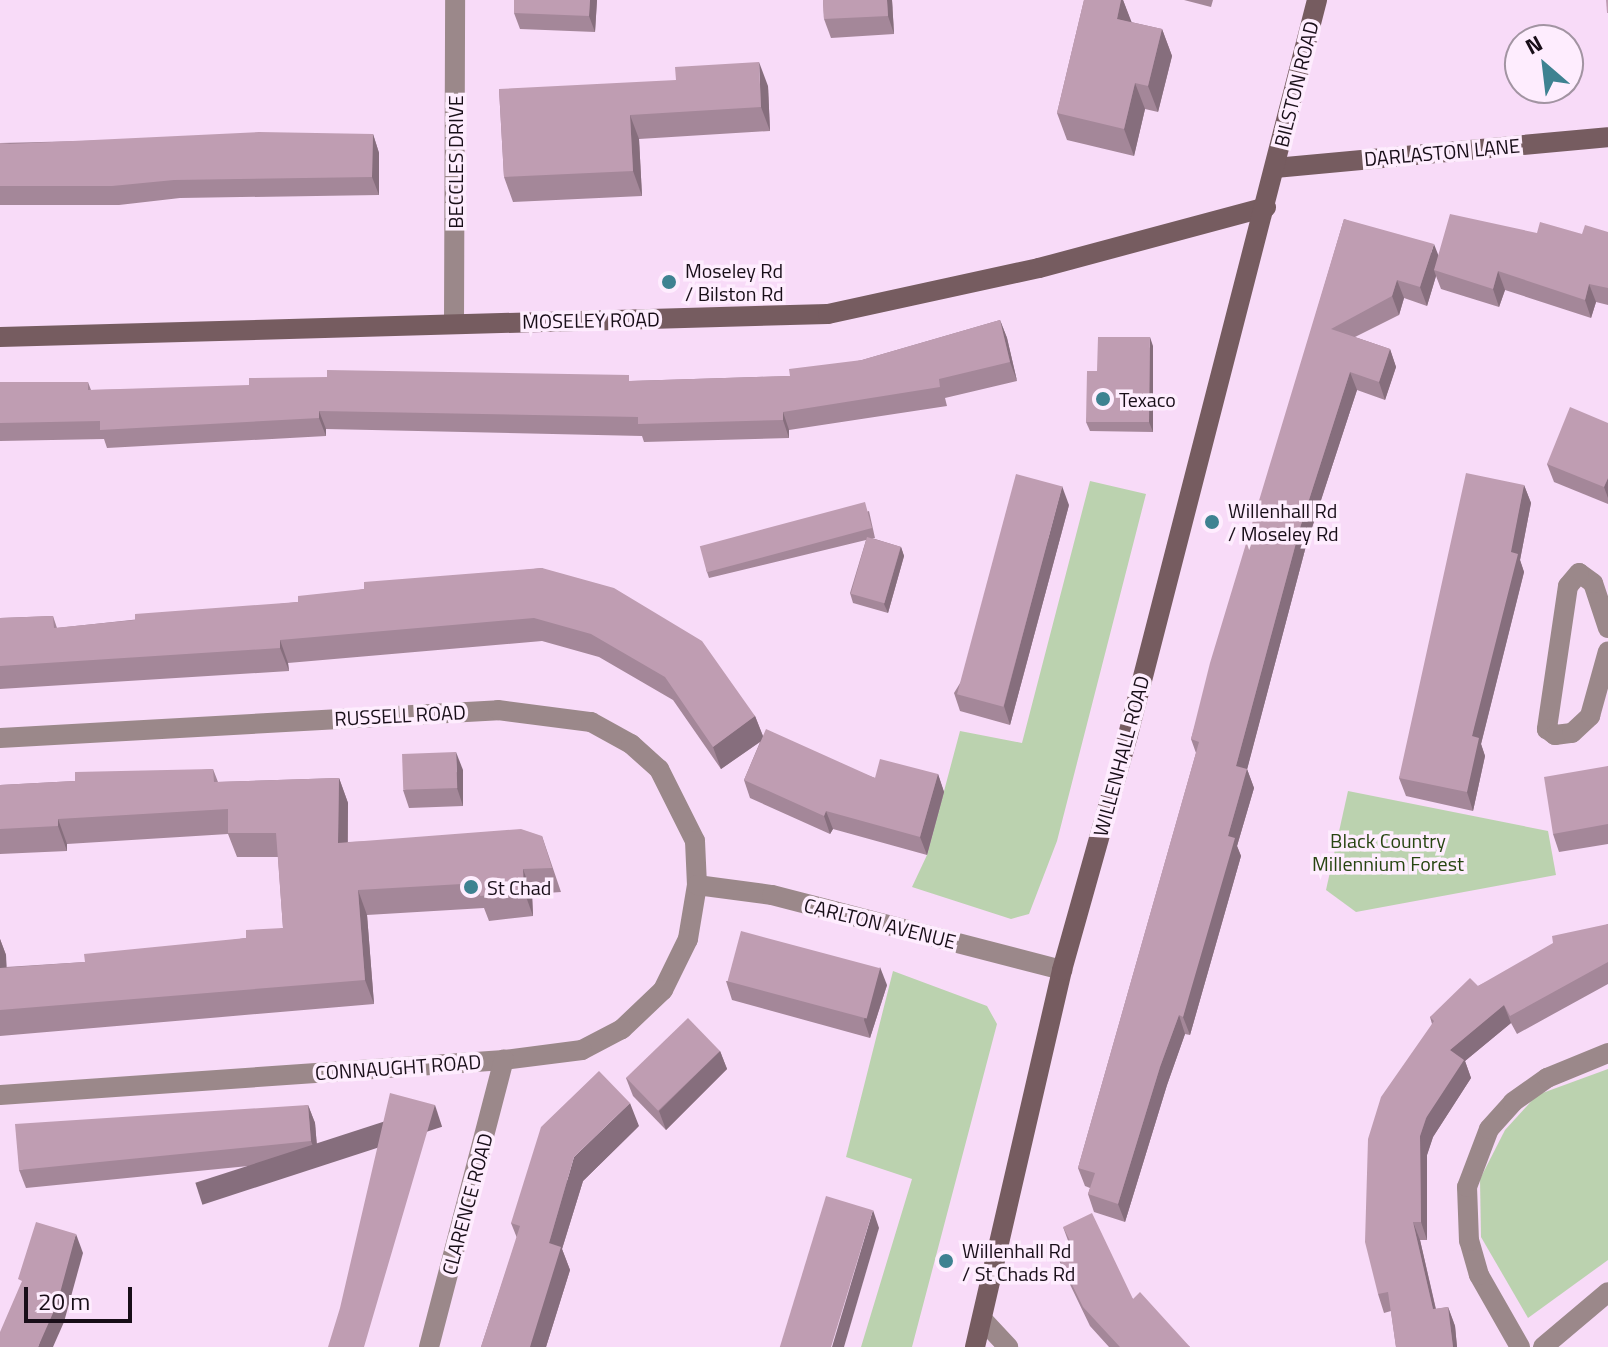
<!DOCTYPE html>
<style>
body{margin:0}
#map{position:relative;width:1608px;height:1347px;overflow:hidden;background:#f8dbf8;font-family:"Titillium Web",sans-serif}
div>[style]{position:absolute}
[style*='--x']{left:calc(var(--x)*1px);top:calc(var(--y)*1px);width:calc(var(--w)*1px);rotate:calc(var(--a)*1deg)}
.green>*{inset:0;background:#bbd2af}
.street>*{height:20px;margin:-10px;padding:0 10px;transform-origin:10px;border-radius:10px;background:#9b888a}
.secondary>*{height:20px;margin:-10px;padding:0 10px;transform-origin:10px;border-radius:10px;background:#765c60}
.wall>*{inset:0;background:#a48799}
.shaded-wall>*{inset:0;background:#866e7d;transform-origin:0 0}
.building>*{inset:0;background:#bf9db2;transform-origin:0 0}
.dots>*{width:22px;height:22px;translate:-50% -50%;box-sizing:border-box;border:4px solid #feedfe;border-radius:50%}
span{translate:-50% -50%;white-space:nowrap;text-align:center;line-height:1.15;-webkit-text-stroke:7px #feedfe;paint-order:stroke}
.street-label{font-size:20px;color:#180e18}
.poi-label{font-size:20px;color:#180e18}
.left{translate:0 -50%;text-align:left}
.park-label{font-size:20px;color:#274511}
.north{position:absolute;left:1504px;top:24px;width:80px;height:80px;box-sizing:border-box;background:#feedfe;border:2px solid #a294a2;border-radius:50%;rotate:332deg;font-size:22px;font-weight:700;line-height:32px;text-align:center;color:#180e18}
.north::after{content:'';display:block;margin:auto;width:28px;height:36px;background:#3e8291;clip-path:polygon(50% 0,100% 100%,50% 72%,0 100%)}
.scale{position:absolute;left:24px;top:1287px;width:108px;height:36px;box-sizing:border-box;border:4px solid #180e18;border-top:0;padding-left:10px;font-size:24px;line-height:28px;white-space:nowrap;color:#180e18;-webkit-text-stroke:6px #feedfe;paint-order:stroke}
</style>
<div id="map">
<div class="green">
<div style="clip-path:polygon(1090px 481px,1146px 494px,1057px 841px,1029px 914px,1011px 919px,912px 887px,927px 855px,960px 731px,1022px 743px)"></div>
<div style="clip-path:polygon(1348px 791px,1548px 831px,1556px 875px,1356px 912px,1326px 890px)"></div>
<div style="clip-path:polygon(893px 971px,987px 1006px,997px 1024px,912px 1347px,861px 1347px,912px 1179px,846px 1157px)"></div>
<div style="clip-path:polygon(1608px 1069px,1608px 1260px,1528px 1318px,1481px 1237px,1480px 1179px,1505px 1130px,1537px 1095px)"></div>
</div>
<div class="street">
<div style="--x:454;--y:323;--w:323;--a:-89.8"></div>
<div style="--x:1608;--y:628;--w:47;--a:-108.4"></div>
<div style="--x:1593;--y:583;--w:17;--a:-144"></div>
<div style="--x:1579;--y:573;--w:17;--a:130"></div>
<div style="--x:1568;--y:586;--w:145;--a:98.4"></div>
<div style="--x:1547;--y:729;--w:10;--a:37"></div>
<div style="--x:1555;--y:735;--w:17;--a:-7"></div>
<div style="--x:1572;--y:733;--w:25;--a:-43"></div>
<div style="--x:1590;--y:716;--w:67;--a:-74.5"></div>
<div style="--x:0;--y:738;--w:499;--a:-3.2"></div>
<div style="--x:498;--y:710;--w:94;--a:7.4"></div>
<div style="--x:591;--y:722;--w:46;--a:28.8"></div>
<div style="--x:631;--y:744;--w:38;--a:42"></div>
<div style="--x:659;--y:769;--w:80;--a:63.4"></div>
<div style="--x:695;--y:841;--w:44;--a:87.4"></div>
<div style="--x:697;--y:885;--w:55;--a:99.5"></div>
<div style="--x:688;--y:939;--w:57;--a:116.1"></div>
<div style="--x:663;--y:990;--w:57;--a:136.4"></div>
<div style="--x:622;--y:1029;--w:45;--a:152.3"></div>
<div style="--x:582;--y:1050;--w:79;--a:172.7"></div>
<div style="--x:504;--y:1060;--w:505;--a:176.03"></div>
<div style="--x:697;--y:885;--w:76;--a:7.6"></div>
<div style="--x:772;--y:895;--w:300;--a:14.5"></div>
<div style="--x:983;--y:1320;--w:37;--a:47"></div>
<div style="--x:429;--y:1347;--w:297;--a:-75.4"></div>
<div style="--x:1520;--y:1347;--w:83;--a:-119.7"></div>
<div style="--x:1479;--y:1275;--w:35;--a:-106"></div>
<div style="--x:1469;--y:1241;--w:54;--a:-92.1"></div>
<div style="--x:1467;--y:1187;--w:62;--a:-69.2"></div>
<div style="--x:1489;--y:1129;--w:36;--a:-48"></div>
<div style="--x:1513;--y:1102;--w:42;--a:-35.2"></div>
<div style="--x:1547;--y:1078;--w:66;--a:-22.3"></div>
<div style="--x:1543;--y:1347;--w:85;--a:-40.2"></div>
</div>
<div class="secondary">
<div style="--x:1275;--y:168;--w:334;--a:-5.3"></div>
<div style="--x:0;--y:337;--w:828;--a:-1.59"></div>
<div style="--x:828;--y:314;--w:216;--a:-12.3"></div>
<div style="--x:1039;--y:268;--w:235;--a:-15"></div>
<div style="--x:975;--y:1347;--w:387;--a:-77"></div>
<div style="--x:1062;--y:970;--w:244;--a:-74.3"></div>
<div style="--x:1128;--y:735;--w:759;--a:-75.58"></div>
</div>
<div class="wall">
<div style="clip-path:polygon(597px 0,595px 32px,520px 29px,514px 13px)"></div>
<div style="clip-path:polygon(823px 0,892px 0,894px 34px,831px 38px,824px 19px)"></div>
<div style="clip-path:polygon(1084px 0,1123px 0,1131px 22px,1162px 29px,1172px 56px,1158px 112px,1145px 109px,1134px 156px,1067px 140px,1057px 113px)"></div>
<div style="clip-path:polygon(1184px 0,1213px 0,1211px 7px)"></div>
<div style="clip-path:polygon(768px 86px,770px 131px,639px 139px,642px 196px,513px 202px,504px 177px,499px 89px)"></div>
<div style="clip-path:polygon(373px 134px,379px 153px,379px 195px,180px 198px,119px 205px,0 205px,0 143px)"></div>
<div style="clip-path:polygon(1344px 219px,1438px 256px,1537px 233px,1582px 234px,1608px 232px,1608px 305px,1596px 302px,1591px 318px,1505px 290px,1499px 307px,1441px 289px,1436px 276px,1427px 306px,1404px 298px,1399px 315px,1355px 337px,1390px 349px,1396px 367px,1385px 400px,1357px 390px,1306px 546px,1247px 769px,1254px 788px,1237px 846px,1241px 856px,1190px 1035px,1185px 1034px,1167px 1085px,1125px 1222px,1094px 1212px,1088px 1194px,1090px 1188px,1085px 1186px,1078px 1168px,1196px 753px,1191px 739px)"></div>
<div style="clip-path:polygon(1000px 320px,1007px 338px,1017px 381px,945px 398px,947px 406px,789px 430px,789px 438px,644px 442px,642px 436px,326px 429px,326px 436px,107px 448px,104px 439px,0 441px,0 382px,88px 382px,91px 390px,631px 381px,790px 376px,862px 360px)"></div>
<div style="clip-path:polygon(1153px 346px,1153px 432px,1090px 431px,1086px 422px,1097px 371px)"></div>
<div style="clip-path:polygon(1608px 423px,1608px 504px,1554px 482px,1547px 464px)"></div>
<div style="clip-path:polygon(1524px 485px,1531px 503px,1520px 560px,1524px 572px,1481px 744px,1485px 756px,1473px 811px,1406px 796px,1399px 778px)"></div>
<div style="clip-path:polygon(1069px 505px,1010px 725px,960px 711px,954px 693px)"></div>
<div style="clip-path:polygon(869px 511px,875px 538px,872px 538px,901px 547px,904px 556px,888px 613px,853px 603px,850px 593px,866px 540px,709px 578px,706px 569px)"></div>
<div style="clip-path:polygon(542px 568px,755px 716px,763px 736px,875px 778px,938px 774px,944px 792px,927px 855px,833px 829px,830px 834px,750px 798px,744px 780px,760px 742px,721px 769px,673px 700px,599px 657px,542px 641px,288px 663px,289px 671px,0 689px,0 618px,53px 616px,57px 628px,298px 602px,364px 589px)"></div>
<div style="clip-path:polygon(1608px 766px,1608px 844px,1559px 852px,1553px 834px)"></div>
<div style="clip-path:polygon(213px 769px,218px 782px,339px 778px,348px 803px,348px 842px,542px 836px,561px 892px,532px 894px,533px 916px,489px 921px,484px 908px,367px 915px,374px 1004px,0 1036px,0 939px,6px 955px,6px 967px,85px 962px,246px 938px,283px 928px,278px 857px,237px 857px,228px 834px,67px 844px,67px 851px,0 854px,0 785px,75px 781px)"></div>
<div style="clip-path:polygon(463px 770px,463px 806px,409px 808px,403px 790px)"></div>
<div style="clip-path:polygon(1608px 924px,1608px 984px,1517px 1034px,1511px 1023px,1465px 1061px,1471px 1078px,1433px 1137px,1427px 1155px,1427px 1240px,1420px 1240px,1436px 1309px,1448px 1307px,1455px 1326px,1457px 1347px,1396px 1347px,1391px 1311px,1384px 1313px,1378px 1294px,1432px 1024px,1430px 1017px,1478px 986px)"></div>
<div style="clip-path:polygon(726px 981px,887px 985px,870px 1038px,732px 1000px)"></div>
<div style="clip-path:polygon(720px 1051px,727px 1069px,666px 1130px,633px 1096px,626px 1078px)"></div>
<div style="clip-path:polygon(308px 1105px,315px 1123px,318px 1159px,26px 1188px,19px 1170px)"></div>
<div style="clip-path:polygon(639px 1126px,583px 1181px,562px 1249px,570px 1270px,546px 1347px,481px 1347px,517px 1238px,511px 1223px)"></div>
<div style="clip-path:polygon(1063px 1227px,1133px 1299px,1190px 1347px,1109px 1347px,1090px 1326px,1063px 1270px,1056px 1252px,1070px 1246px)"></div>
</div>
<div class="shaded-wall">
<div style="clip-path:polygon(590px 0,597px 0,595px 32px,589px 16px)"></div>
<div style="clip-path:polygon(887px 0,892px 0,894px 34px,888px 16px)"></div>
<div style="clip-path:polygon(1121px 0,1123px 0,1132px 23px,1117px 19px)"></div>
<div style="clip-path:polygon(1162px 29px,1172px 56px,1158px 112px,1148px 86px)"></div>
<div style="clip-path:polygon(759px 62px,768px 86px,770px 131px,761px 107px)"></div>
<div style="clip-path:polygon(1135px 83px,1145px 109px,1134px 156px,1124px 129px)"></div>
<div style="clip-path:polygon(630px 115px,639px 139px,642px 196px,633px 171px)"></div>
<div style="clip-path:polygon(373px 134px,379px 153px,379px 195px,372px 177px)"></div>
<div style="clip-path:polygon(1434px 244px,1441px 262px,1434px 270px,1436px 276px,1427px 306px,1420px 287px)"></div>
<div style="clip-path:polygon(1498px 271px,1505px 290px,1499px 307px,1493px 289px)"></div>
<div style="clip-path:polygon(1397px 280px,1404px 298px,1399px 315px,1392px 296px)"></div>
<div style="clip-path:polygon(1589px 284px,1596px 302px,1591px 318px,1585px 300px)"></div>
<div style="clip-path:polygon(1000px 320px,1007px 338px,1017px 381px,1010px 362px)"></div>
<div style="clip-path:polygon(1150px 337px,1153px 346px,1153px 432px,1149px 422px)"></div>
<div style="clip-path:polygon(1390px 349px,1396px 367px,1385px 400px,1379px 382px)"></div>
<div style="clip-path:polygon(1350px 372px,1357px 390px,1306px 546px,1243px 785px,1236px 766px,1300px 528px)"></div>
<div style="clip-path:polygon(319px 411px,326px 429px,326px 436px,319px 418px)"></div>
<div style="clip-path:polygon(783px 412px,789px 430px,789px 438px,783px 420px)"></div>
<div style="clip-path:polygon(1608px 478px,1608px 498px,1604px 487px)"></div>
<div style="clip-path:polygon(1524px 485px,1531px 503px,1520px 560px,1524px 572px,1481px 744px,1485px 756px,1473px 811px,1467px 792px,1472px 736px)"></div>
<div style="clip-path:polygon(1062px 486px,1069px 505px,1010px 725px,1004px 706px)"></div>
<div style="clip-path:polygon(901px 547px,904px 556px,888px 613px,884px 604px)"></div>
<div style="clip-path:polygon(280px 640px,288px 663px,289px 671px,280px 648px)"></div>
<div style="clip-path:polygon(755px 716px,764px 739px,721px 769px,713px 747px)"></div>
<div style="clip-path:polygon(456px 752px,463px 770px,463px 806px,457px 788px)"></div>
<div style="clip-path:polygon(1247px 769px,1254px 788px,1237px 846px,1241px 856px,1190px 1035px,1183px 1017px,1228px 836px)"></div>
<div style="clip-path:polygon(938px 774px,944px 792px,927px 855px,920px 837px)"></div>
<div style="clip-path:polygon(339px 778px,348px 803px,347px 868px,338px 843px)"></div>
<div style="clip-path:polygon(826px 811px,833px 829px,830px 834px,824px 816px)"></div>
<div style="clip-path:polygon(58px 819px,67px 844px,67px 851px,58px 826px)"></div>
<div style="clip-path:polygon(523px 869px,532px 894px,533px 916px,524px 891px)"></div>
<div style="clip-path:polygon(358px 890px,367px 915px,374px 1004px,365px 980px)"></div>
<div style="clip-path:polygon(0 939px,6px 955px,8px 992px,0 970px)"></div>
<div style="clip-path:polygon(880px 967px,887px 985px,870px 1038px,864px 1020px)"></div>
<div style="clip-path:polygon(1504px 1005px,1511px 1023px,1465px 1061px,1471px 1078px,1433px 1137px,1427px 1155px,1427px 1240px,1421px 1222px,1420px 1136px,1450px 1050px)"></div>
<div style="clip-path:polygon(1179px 1015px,1185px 1034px,1167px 1085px,1125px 1222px,1118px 1204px,1160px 1067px)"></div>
<div style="clip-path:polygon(720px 1051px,727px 1069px,666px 1130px,659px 1111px)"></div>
<div style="clip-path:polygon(630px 1103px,639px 1126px,583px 1181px,562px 1249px,570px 1270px,546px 1347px,530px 1347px,549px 1243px,574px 1157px)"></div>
<div style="clip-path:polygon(308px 1105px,315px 1123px,318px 1159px,311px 1141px)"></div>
<div style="left:435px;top:1105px;width:23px;height:252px;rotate:72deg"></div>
<div style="clip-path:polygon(873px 1210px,879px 1228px,844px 1347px,832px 1347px)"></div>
<div style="clip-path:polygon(1413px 1222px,1420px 1240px,1440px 1328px,1433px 1309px)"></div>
<div style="clip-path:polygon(76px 1234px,83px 1253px,64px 1322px,53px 1347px,38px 1347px)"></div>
<div style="clip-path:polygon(1448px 1307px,1455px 1326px,1457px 1347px,1453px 1347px)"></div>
</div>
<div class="building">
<div style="clip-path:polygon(514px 0,590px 0,589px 16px,514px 13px)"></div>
<div style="clip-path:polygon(823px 0,887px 0,888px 16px,824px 19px)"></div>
<div style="clip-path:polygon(1084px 0,1121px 0,1117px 19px,1162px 29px,1148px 86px,1135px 83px,1124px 129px,1057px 113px)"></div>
<div style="clip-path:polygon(1606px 0,1608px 0,1608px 13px,1607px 13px)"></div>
<div style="clip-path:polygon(759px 62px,761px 107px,630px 115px,633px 171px,504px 177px,499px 89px,676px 80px,675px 67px)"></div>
<div style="clip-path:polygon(259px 132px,373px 134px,372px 177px,174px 180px,112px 186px,0 186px,0 143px,10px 144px)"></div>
<div style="clip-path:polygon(1450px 214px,1537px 233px,1540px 222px,1582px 234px,1585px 225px,1608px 232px,1608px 288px,1589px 284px,1585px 300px,1498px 271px,1493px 289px,1434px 270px)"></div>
<div style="clip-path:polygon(1344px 219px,1434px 244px,1420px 287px,1397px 280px,1392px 296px,1331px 329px,1390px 349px,1379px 382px,1350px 372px,1300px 528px,1236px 766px,1247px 769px,1228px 836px,1235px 838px,1183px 1017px,1179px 1015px,1160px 1067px,1118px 1204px,1088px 1194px,1095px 1173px,1078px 1168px,1199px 742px,1191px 739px,1210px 663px)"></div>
<div style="clip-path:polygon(1000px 320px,1010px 362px,939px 379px,940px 387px,783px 412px,783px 420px,638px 424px,638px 417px,319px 411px,319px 418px,100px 430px,100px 421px,0 423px,0 382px,88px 382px,88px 390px,249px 385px,249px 378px,327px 377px,327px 370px,629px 375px,629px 381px,790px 376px,789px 369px,862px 360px)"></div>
<div style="clip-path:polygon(1098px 337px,1150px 337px,1149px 422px,1086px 422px,1087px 371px,1097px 371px)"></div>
<div style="clip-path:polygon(1570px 407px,1608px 423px,1608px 478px,1604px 487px,1547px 464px)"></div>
<div style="clip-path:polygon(1466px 473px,1524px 485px,1511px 552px,1518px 554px,1472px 736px,1479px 738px,1467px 792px,1399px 778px)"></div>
<div style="left:1016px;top:474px;width:48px;height:228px;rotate:15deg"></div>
<div style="left:865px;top:502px;width:27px;height:171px;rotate:75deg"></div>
<div style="left:867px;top:537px;width:35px;height:59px;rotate:16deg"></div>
<div style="clip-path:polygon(542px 568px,614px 588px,702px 641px,755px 716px,713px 747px,665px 677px,591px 634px,534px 618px,280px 640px,280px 648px,0 666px,0 618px,53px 616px,54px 628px,135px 620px,135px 614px,298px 602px,298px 596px,364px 589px,364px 582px)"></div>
<div style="clip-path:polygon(766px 729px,875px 778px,880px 759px,938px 774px,920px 837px,826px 811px,824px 816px,744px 780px)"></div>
<div style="left:456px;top:752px;width:36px;height:54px;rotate:88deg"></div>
<div style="clip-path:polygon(1608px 766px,1608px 824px,1553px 834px,1544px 777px)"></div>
<div style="clip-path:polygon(213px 769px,214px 782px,339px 778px,338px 843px,521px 829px,542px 836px,552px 868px,523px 869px,524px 891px,480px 896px,479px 883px,358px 890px,365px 980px,0 1010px,0 968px,85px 962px,84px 954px,246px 938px,246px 930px,283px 928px,276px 833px,228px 833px,228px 809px,58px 819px,58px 826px,0 829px,0 785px,75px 781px,75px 772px)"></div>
<div style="clip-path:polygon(1608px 924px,1608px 962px,1510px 1016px,1504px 1005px,1450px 1050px,1464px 1060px,1426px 1118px,1420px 1136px,1421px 1222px,1413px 1222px,1433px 1309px,1448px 1307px,1453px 1347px,1396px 1347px,1388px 1292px,1378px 1294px,1365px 1242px,1368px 1139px,1381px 1097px,1434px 1021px,1430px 1017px,1470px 978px,1478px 986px,1553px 943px,1552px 936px)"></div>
<div style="left:741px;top:931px;width:144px;height:52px;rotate:15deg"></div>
<div style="left:688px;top:1018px;width:46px;height:86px;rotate:46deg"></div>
<div style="clip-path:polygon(599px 1071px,630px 1103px,574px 1157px,549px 1243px,561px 1247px,530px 1347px,481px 1347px,520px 1226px,511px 1223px,541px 1127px)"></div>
<div style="clip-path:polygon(390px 1093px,435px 1105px,364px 1347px,328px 1347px,340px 1308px)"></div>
<div style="clip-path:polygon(308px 1105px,311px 1141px,19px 1170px,15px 1124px)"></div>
<div style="left:826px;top:1196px;width:49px;height:158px;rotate:17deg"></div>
<div style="clip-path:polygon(1092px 1213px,1133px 1299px,1140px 1292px,1190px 1347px,1120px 1347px,1083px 1307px,1056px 1252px,1072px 1245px,1063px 1227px)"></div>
<div style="clip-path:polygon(36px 1222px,76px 1234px,57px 1304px,38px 1347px,0 1347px,0 1332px,22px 1281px,18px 1279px)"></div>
</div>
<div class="dots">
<div style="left:669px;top:282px;background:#3e8291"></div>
<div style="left:1103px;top:399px;background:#3e8291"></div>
<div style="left:1212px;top:522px;background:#3e8291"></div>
<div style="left:471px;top:887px;background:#3e8291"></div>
<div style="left:946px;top:1261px;background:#3e8291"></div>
</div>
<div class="street-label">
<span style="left:1296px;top:84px;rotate:-76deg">BILSTON ROAD</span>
<span style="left:1442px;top:152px;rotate:-5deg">DARLASTON LANE</span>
<span style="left:455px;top:162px;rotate:-90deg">BECCLES DRIVE</span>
<span style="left:591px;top:320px;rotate:-1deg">MOSELEY ROAD</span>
<span style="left:400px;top:715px;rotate:-3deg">RUSSELL ROAD</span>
<span style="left:1121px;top:756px;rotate:-75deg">WILLENHALL ROAD</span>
<span style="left:880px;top:923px;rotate:14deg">CARLTON AVENUE</span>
<span style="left:398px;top:1067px;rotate:-4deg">CONNAUGHT ROAD</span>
<span style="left:467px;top:1204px;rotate:-75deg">CLARENCE ROAD</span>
</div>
<div class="poi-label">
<span class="left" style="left:685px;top:282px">Moseley Rd<br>/ Bilston Rd</span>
<span class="left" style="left:1119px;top:399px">Texaco</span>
<span class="left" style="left:1228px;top:522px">Willenhall Rd<br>/ Moseley Rd</span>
<span class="left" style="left:487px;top:887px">St Chad</span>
<span class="left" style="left:962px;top:1262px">Willenhall Rd<br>/ St Chads Rd</span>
</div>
<div class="park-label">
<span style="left:1388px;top:852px">Black Country<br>Millennium Forest</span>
</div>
<div class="north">N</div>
<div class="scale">20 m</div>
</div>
